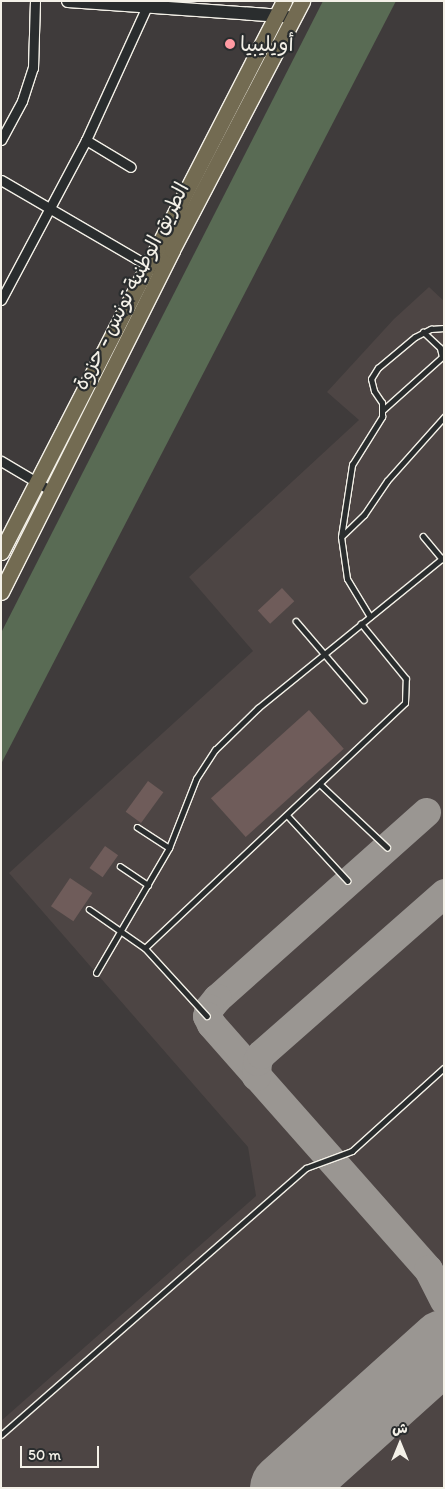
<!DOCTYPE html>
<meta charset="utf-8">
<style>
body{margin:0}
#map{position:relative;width:445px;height:1489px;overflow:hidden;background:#3f3b3b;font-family:Itim,"Playpen Sans Arabic",sans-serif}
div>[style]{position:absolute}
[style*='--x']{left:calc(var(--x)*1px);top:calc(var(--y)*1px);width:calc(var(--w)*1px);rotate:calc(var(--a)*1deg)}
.built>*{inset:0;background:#4d4544}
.green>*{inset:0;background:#596b54}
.taxiway>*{height:29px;margin:-14.5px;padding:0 14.5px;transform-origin:14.5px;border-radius:14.5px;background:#9a9692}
.runway>*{height:71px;margin:-35.5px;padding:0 35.5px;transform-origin:35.5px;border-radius:35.5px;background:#9a9692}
.building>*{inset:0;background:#6f5c5a;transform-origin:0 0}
.roads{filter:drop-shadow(1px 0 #f4f1e8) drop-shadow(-1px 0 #f4f1e8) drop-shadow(0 1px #f4f1e8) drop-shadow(0 -1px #f4f1e8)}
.lane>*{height:4.5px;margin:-2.25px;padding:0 2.25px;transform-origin:2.25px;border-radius:2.25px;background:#2a2d2e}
.street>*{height:9px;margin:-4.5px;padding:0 4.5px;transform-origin:4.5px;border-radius:4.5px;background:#2a2d2e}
.secondary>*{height:12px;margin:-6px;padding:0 6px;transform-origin:6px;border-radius:6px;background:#2a2d2e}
.primary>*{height:15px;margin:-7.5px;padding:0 7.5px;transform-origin:7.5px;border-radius:7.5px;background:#736b52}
.dots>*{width:14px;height:14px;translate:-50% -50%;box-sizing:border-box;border:2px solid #2a2d2e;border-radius:50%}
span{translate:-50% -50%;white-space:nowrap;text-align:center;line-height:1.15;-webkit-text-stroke:4.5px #2a2d2e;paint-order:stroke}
.poi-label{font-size:21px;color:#f4f1e8}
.left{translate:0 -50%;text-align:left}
.street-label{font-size:21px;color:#f4f1e8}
.frame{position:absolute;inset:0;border:2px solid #f4f1e8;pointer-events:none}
.north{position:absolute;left:375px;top:1419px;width:50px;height:50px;-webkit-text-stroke:4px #2a2d2e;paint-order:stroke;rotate:0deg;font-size:14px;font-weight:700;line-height:20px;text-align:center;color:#f4f1e8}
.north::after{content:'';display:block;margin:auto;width:18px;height:22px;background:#f4f1e8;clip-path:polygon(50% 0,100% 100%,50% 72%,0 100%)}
.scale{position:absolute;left:20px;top:1446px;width:79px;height:22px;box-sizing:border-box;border:2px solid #f4f1e8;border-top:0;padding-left:6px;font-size:15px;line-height:18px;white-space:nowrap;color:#f4f1e8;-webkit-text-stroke:4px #2a2d2e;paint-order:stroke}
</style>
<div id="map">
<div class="built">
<div style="clip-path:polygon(429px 287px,444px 301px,444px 1488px,1px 1488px,1px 1421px,256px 1196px,248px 1147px,9px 873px,253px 651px,189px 577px,359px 420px,327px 392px,394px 319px)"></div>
</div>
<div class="green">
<div style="clip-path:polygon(323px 1px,396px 1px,1px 764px,1px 633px)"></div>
</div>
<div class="taxiway">
<div style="--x:426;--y:812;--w:280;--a:138.3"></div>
<div style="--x:217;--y:998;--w:13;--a:129"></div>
<div style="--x:209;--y:1008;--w:8;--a:104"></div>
<div style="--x:207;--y:1016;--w:9;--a:63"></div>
<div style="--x:211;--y:1024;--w:327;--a:48.5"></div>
<div style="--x:428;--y:1269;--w:35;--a:63"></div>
<div style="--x:256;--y:1076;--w:15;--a:-86"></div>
<div style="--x:257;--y:1061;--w:8;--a:-60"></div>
<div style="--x:261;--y:1054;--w:244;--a:-41.3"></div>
<div style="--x:428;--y:1359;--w:32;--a:-60"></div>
</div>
<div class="runway">
<div style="--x:285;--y:1488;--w:214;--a:-42"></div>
</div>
<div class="building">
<div style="left:282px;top:588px;width:18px;height:33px;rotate:47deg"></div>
<div style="left:309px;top:710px;width:52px;height:132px;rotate:48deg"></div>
<div style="left:148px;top:781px;width:19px;height:38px;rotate:36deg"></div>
<div style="left:105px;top:846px;width:16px;height:27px;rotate:35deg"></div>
<div style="left:70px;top:878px;width:27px;height:34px;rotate:34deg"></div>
</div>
<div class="roads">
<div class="lane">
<div style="--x:383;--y:410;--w:79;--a:-41.9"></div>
<div style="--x:442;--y:357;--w:9;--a:-103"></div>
<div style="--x:440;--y:348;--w:23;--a:-137"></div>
<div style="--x:423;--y:536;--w:30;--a:50"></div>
<div style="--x:341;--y:537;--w:32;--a:-44"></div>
<div style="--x:364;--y:515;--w:41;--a:-55.9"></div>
<div style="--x:387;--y:481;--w:86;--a:-48.3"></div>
<div style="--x:370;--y:617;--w:44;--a:-121.2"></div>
<div style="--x:347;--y:579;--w:42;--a:-98.1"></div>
<div style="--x:341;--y:537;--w:73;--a:-81.3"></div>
<div style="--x:352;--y:465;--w:57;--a:-58"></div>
<div style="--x:382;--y:417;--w:14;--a:-90"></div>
<div style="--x:382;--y:403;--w:14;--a:-124"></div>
<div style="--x:374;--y:391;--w:12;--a:-104"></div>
<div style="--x:371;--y:379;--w:13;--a:-58"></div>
<div style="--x:378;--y:368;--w:48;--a:-40"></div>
<div style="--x:415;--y:337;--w:18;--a:-27"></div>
<div style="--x:431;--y:329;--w:13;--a:-4"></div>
<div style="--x:296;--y:621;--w:104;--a:49.3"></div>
<div style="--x:321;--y:785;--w:91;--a:43.2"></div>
<div style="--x:288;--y:816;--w:88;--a:47.3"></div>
<div style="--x:137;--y:827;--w:38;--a:33"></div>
<div style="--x:120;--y:866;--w:34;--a:34"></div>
<div style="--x:89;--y:909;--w:68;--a:34.9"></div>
<div style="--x:145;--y:948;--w:92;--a:47.6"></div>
<div style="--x:145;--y:948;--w:357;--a:-43.3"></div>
<div style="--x:405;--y:703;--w:24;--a:-88"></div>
<div style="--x:406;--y:679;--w:71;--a:-129.3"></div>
<div style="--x:96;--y:973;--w:145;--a:-59.7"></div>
<div style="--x:169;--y:848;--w:74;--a:-68.6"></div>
<div style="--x:196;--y:779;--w:35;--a:-57"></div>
<div style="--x:215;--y:750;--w:60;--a:-44.3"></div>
<div style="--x:258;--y:708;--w:240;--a:-39.1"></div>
<div style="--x:1;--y:1435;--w:405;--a:-41.2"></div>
<div style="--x:306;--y:1168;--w:49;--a:-20.3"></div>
<div style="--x:352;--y:1151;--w:124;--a:-42.1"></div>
</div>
<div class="street">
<div style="--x:1;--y:140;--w:44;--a:-61.7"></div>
<div style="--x:22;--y:101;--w:35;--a:-72"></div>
<div style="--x:33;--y:68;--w:67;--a:-88.3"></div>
<div style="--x:86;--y:140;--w:52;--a:31"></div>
<div style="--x:1;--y:180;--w:175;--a:30.2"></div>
<div style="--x:1;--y:300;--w:181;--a:-62"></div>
<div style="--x:86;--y:140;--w:147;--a:-65.5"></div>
<div style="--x:1;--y:461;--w:57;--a:30.6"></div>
</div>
<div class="secondary">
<div style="--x:68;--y:1;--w:218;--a:4"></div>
</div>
<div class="primary">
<div style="--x:1;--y:552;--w:619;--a:-62.81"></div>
<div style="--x:1;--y:592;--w:382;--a:-63.4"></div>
<div style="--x:172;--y:250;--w:281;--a:-62.4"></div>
</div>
</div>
<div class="dots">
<div style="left:230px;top:44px;background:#ff9aa2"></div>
</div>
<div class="poi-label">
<span class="left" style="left:240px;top:44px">أويليبيا</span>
</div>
<div class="street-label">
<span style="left:131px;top:286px;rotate:-63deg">الطريق الوطنية تونس - حزوة</span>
</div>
<div class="frame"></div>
<div class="north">ش</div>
<div class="scale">50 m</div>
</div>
